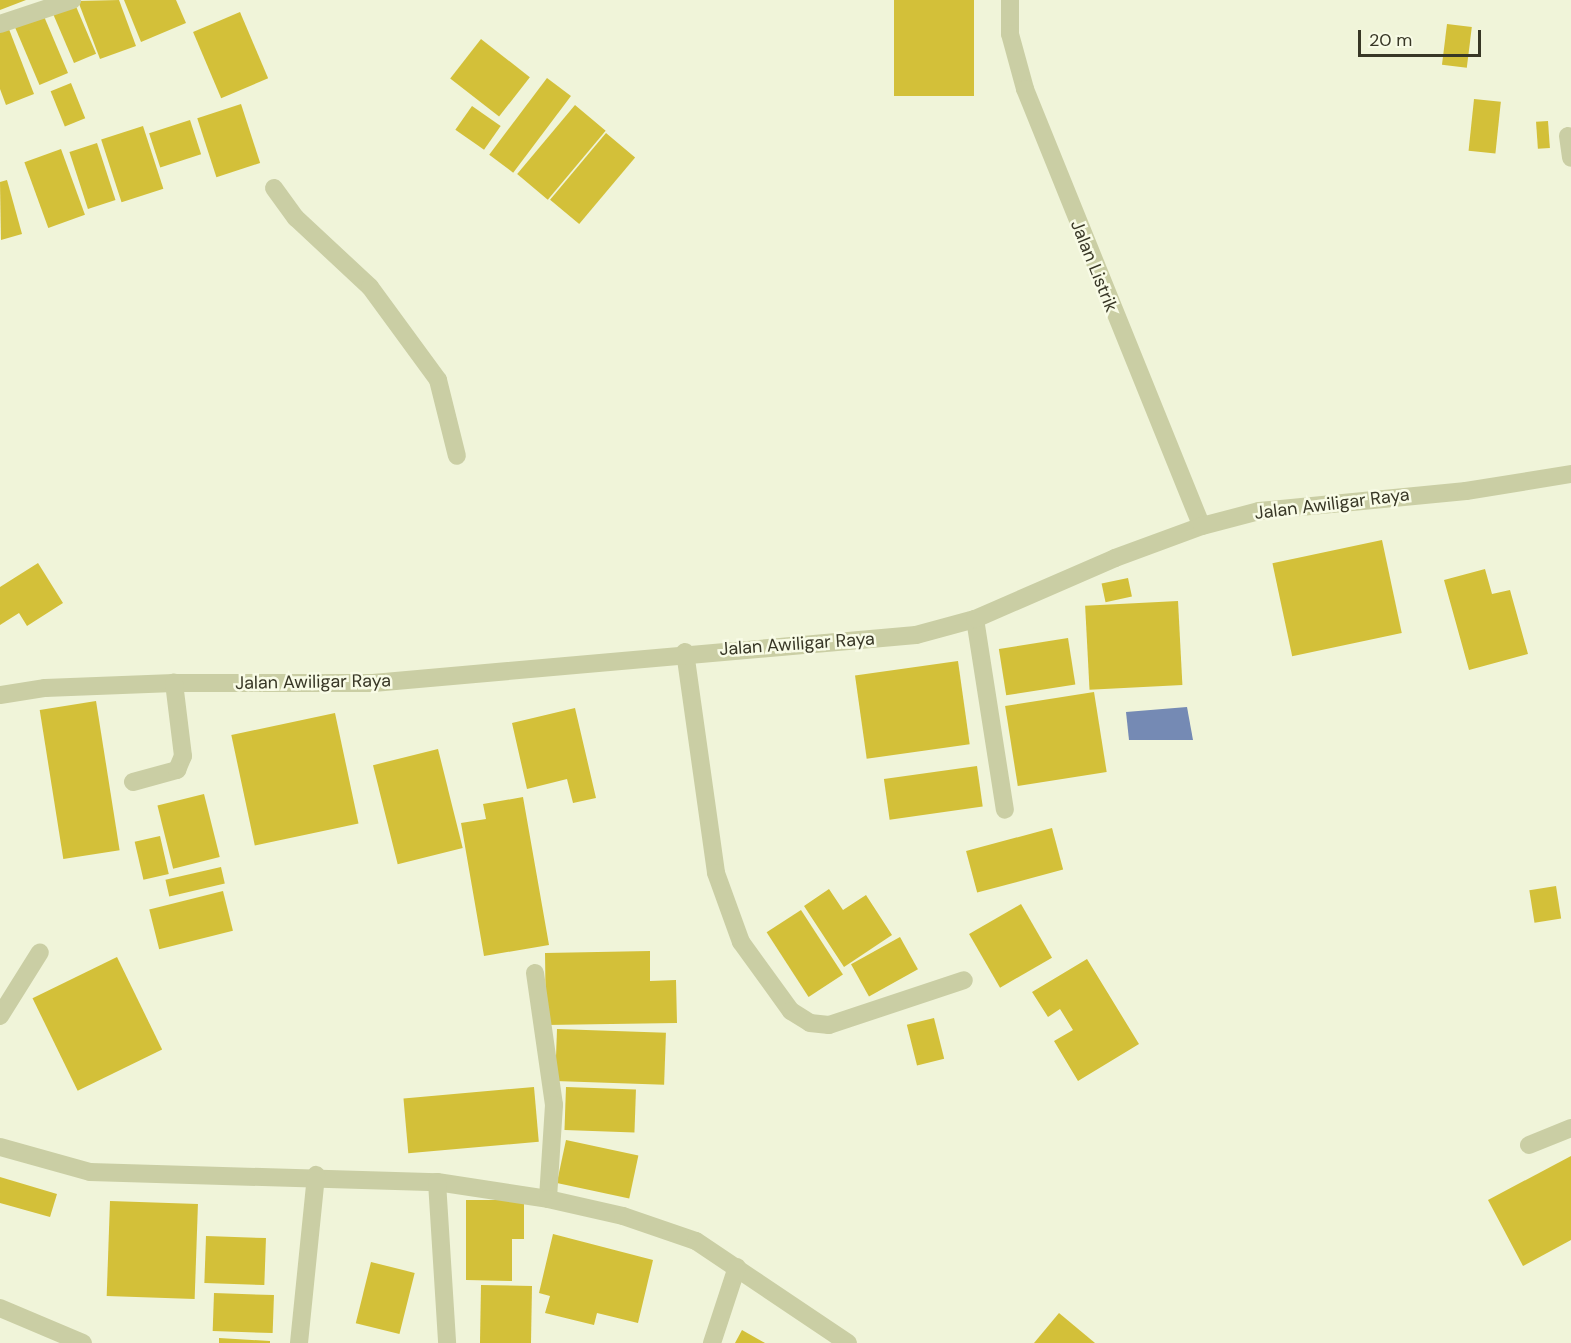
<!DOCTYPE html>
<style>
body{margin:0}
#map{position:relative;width:1571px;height:1343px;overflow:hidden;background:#f0f4d9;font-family:"DM Sans",sans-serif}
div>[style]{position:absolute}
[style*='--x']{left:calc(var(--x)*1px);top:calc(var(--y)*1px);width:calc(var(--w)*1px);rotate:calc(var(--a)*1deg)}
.water>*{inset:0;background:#758ab4}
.building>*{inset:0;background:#d3c039;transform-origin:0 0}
.minor>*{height:18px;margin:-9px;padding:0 9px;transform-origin:9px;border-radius:9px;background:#cacea4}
span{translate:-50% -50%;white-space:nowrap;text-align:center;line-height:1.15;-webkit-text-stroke:5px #f8fbe6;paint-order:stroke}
.street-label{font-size:18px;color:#383726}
.scale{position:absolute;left:1358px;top:30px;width:123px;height:27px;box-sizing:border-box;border:3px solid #383726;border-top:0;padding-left:8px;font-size:18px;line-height:21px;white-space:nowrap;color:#383726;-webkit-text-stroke:4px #f8fbe6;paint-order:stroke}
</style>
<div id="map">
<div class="water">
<div style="clip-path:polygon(1187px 707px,1193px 740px,1129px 740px,1126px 712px)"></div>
</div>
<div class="building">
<div style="clip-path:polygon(0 0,26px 0,0 10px)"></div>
<div style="clip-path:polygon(119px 0,136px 46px,100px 59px,78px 1px)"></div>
<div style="clip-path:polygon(124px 0,176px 0,186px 23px,141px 42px)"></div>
<div style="left:894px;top:0;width:80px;height:96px"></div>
<div style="left:75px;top:4px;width:54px;height:24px;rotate:67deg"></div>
<div style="left:240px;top:12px;width:72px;height:51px;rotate:67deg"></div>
<div style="left:43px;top:14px;width:64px;height:31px;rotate:67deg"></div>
<div style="clip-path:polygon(7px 24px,34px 94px,6px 105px,0 89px,0 27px)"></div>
<div style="left:1447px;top:24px;width:25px;height:41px;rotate:7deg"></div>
<div style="left:481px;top:39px;width:62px;height:50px;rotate:38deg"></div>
<div style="left:547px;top:78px;width:30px;height:96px;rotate:37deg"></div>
<div style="left:71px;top:83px;width:38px;height:22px;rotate:68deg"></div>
<div style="left:1474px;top:99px;width:27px;height:52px;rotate:6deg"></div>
<div style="left:241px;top:104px;width:62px;height:46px;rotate:72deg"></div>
<div style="left:575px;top:105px;width:40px;height:90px;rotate:40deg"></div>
<div style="left:472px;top:106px;width:35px;height:29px;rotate:35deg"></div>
<div style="left:190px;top:120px;width:36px;height:43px;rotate:72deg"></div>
<div style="left:1548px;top:121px;width:27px;height:12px;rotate:86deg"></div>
<div style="left:143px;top:126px;width:66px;height:44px;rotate:72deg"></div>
<div style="left:606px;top:133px;width:38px;height:87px;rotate:40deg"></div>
<div style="left:97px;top:143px;width:60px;height:29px;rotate:72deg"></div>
<div style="left:61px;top:149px;width:70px;height:39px;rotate:70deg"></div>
<div style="clip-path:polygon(7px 180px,22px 234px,1px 240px,0 182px)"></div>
<div style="left:1382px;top:540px;width:95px;height:112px;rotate:78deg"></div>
<div style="clip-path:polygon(38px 563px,63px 603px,27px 626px,19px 613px,0 625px,0 587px)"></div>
<div style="clip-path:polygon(1485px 569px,1492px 594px,1510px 590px,1528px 654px,1469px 670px,1444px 580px)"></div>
<div style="left:1128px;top:578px;width:19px;height:27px;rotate:78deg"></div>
<div style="left:1178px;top:601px;width:84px;height:93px;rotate:87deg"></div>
<div style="left:1068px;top:638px;width:47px;height:70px;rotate:81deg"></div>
<div style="left:958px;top:661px;width:84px;height:104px;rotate:82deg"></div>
<div style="left:1094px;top:692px;width:81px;height:90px;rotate:81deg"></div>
<div style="left:96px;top:701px;width:151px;height:57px;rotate:81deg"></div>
<div style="clip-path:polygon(575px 708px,596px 798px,573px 803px,567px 779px,527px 789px,512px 723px)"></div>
<div style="left:335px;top:713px;width:113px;height:106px;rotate:78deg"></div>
<div style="left:438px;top:749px;width:102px;height:67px;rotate:76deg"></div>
<div style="left:977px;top:766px;width:41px;height:94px;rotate:82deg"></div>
<div style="left:204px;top:794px;width:65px;height:48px;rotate:76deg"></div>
<div style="clip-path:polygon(523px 797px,549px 945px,484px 956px,461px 823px,486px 819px,483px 804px)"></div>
<div style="left:1052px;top:828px;width:43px;height:89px;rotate:75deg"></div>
<div style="left:160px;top:836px;width:39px;height:26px;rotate:77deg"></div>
<div style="left:221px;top:867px;width:17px;height:57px;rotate:77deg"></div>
<div style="left:1556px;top:886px;width:33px;height:27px;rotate:81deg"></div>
<div style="clip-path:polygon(829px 889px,843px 910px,866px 895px,892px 935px,844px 967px,804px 906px)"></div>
<div style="left:223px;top:891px;width:41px;height:76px;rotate:76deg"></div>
<div style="left:1021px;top:904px;width:62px;height:60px;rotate:60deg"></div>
<div style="left:801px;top:910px;width:77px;height:41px;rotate:57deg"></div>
<div style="left:900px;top:937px;width:37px;height:56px;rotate:61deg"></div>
<div style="clip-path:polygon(650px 951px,650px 981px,676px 980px,677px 1023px,546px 1025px,545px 953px)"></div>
<div style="left:117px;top:957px;width:103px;height:94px;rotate:64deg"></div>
<div style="clip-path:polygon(1087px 959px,1139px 1044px,1078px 1081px,1054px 1041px,1073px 1030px,1060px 1009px,1048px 1017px,1032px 992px)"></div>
<div style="left:934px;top:1018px;width:42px;height:28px;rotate:76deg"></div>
<div style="left:557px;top:1029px;width:109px;height:52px;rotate:2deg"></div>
<div style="left:534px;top:1087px;width:55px;height:131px;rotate:85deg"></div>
<div style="left:566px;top:1087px;width:70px;height:43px;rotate:2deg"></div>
<div style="left:566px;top:1140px;width:74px;height:44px;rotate:12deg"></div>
<div style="clip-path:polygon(1571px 1156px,1571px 1240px,1523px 1266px,1488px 1200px)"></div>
<div style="clip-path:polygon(0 1177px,57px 1194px,50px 1217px,0 1203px)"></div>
<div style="clip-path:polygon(466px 1200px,524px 1200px,524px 1239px,512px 1239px,512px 1281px,466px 1280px)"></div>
<div style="left:110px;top:1201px;width:88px;height:95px;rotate:2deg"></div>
<div style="clip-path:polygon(553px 1234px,653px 1260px,638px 1323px,597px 1313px,594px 1325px,545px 1313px,550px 1296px,539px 1293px)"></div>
<div style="left:206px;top:1236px;width:60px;height:47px;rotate:2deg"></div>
<div style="left:371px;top:1262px;width:45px;height:63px;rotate:14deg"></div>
<div style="left:481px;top:1285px;width:51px;height:58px;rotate:1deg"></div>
<div style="left:214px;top:1293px;width:60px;height:38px;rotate:2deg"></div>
<div style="clip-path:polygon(1059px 1313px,1095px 1343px,1034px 1343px)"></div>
<div style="clip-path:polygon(742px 1330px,765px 1343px,735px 1343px)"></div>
<div style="clip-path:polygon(219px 1338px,270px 1341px,270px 1343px,219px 1343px)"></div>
</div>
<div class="minor">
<div style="--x:1010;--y:0;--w:34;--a:90"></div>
<div style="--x:1010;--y:34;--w:57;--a:74.7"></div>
<div style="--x:1025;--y:89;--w:471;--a:68"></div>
<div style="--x:0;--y:24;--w:76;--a:-18.4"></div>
<div style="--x:1568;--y:136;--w:22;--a:82"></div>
<div style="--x:274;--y:188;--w:37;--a:54"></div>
<div style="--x:296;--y:218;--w:101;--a:43"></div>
<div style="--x:370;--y:287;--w:115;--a:53.8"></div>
<div style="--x:438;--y:380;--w:78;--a:76"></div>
<div style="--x:975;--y:619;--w:193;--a:81.1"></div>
<div style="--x:685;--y:652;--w:223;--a:82"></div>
<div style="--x:716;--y:873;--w:73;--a:70.1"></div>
<div style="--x:741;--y:942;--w:85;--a:54.1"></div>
<div style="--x:791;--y:1011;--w:22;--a:32"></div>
<div style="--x:810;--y:1023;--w:19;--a:6"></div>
<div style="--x:829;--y:1025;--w:142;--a:-18.4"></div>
<div style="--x:0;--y:695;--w:46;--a:-8.8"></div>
<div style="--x:45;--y:688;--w:129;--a:-2.2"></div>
<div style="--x:174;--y:683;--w:199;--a:0"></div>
<div style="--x:373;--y:683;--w:545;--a:-5.05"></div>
<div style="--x:916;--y:635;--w:61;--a:-15.2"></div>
<div style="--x:975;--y:619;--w:153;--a:-23.5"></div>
<div style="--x:1115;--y:558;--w:93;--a:-20.2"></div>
<div style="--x:1202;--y:526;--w:59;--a:-14.7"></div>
<div style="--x:1259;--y:511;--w:208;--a:-5.5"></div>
<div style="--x:1466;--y:491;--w:106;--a:-9.2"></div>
<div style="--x:133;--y:782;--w:46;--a:-15.3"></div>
<div style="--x:177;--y:770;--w:15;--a:-67"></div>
<div style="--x:183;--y:756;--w:74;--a:-97"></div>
<div style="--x:535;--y:973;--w:133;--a:81.8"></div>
<div style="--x:554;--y:1105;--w:94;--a:93.7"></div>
<div style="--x:0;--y:1016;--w:75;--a:-58"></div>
<div style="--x:1529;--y:1145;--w:45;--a:-22"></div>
<div style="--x:0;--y:1147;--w:93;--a:15.5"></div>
<div style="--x:90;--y:1172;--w:347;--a:1.7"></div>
<div style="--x:437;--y:1182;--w:112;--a:8.7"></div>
<div style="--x:548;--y:1199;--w:77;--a:12.8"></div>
<div style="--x:623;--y:1216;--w:77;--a:18.9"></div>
<div style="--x:696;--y:1241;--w:183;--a:33.9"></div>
<div style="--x:437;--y:1182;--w:161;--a:86.4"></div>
<div style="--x:0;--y:1308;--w:90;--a:22.9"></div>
<div style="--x:299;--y:1343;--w:169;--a:-84.2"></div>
<div style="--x:712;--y:1343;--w:80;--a:-71.8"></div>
</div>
<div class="street-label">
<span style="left:1094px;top:266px;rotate:68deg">Jalan Listrik</span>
<span style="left:1332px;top:504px;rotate:-7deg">Jalan Awiligar Raya</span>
<span style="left:797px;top:644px;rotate:-4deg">Jalan Awiligar Raya</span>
<span style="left:313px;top:682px;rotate:-1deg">Jalan Awiligar Raya</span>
</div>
<div class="scale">20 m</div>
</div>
